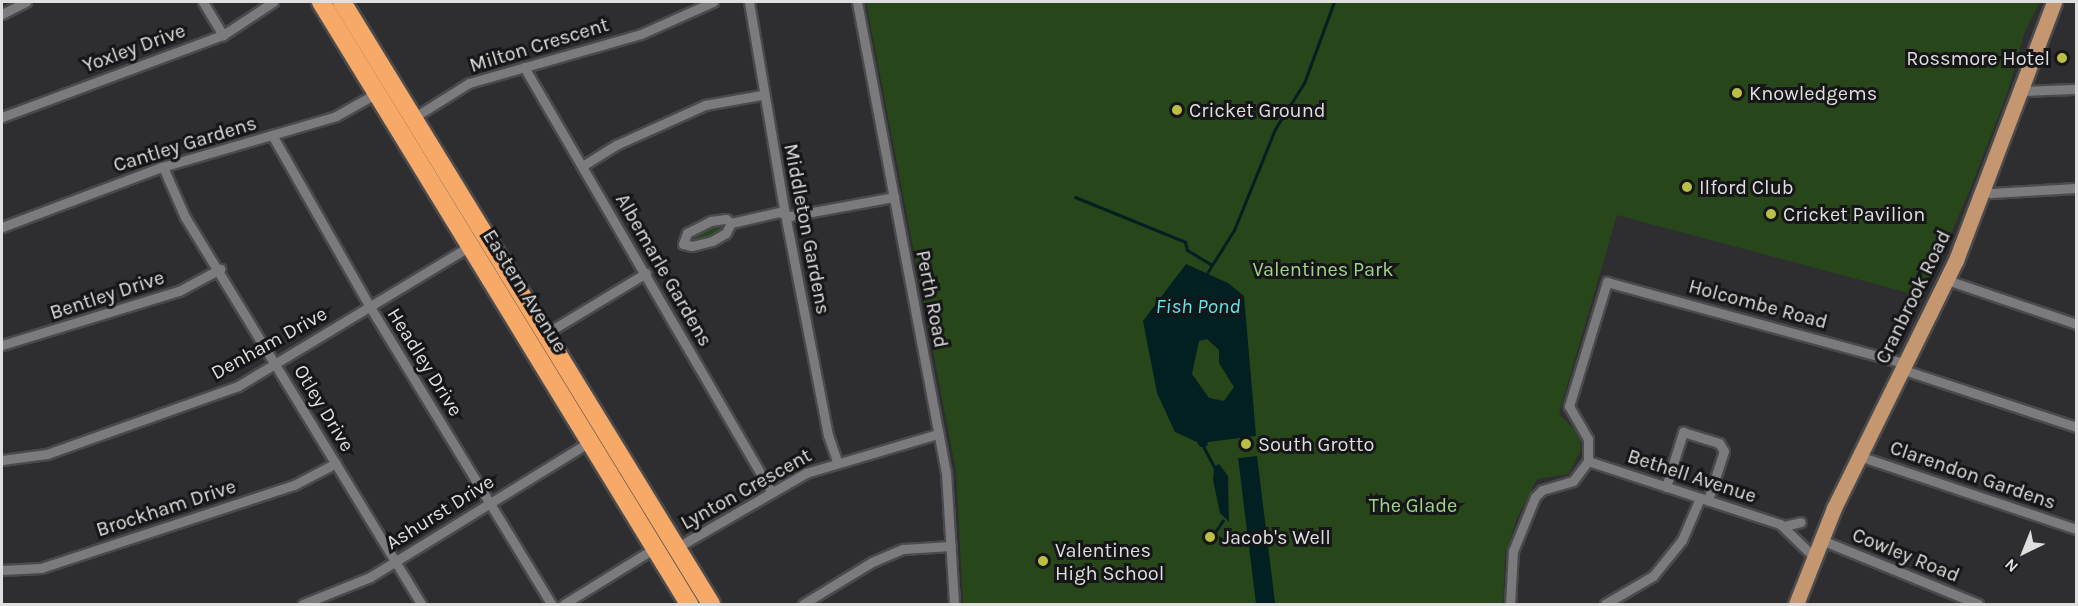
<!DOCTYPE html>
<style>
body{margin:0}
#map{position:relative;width:2078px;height:606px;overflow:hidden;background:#2e2e31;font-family:Karla,sans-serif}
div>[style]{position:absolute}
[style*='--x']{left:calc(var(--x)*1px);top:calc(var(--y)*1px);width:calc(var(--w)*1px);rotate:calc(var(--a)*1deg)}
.green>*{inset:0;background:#274619}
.water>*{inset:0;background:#022021;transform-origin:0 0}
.stream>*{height:3px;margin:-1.5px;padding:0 1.5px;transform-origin:1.5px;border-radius:1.5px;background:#022021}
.roads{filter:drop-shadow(2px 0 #4a4a4d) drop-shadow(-2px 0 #4a4a4d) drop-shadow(0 2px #4a4a4d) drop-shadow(0 -2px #4a4a4d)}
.street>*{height:9px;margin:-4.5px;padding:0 4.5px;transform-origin:4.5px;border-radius:4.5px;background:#7b7b7e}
.primary>*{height:15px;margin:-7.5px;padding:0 7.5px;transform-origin:7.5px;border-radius:7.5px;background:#c59771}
.highway>*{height:18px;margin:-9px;padding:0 9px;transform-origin:9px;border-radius:9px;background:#f7aa68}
.dots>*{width:16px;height:16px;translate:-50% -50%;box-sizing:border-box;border:3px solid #161618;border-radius:50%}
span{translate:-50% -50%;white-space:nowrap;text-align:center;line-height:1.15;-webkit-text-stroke:6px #161618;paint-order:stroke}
.street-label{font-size:20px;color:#dfdfe0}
.poi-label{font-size:20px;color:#dfdfe0}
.right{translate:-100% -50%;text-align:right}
.left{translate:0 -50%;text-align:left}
.park-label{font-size:20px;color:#9fd689}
.water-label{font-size:21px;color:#5ce7eb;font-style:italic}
.frame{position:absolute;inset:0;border:3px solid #dfdfe0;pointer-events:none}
.north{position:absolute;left:1994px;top:522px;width:60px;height:60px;-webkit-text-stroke:4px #161618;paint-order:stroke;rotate:223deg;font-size:16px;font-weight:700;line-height:24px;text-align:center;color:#dfdfe0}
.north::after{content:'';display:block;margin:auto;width:21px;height:27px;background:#dfdfe0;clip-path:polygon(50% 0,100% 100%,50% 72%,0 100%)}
</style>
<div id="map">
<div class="green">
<div style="clip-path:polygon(866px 2px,2040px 2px,2025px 31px,2007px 94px,1971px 187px,1924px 297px,1617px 215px,1559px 414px,1579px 433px,1581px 449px,1569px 474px,1537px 479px,1516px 520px,1505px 556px,1503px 604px,963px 604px,956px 471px)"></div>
<div style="clip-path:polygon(725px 223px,726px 228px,711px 238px,690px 243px,687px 239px,701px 227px)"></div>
</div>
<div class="water">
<div style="clip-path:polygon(evenodd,1186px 264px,1228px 283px,1244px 296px,1256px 436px,1208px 442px,1207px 446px,1200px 447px,1197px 442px,1175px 432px,1157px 393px,1143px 321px,1186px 264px,1207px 339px,1219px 350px,1219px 363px,1234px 387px,1224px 401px,1209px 398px,1192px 374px,1199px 341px,1207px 339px)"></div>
<div style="left:1257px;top:456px;width:149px;height:19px;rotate:83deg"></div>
<div style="clip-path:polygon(1219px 464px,1228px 476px,1229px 522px,1220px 513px,1213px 480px,1214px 467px)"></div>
</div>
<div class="stream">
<div style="--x:1075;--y:197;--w:119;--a:22.2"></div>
<div style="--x:1185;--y:242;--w:8;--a:76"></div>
<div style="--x:1187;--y:250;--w:29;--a:31"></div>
<div style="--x:1207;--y:273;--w:51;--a:-57.9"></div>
<div style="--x:1234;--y:230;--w:109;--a:-67.9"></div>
<div style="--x:1275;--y:129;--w:54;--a:-57.8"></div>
<div style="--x:1304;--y:83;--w:86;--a:-69.7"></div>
<div style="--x:1244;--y:438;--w:3;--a:72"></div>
<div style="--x:1203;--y:446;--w:24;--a:62"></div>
<div style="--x:1215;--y:532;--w:14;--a:-56"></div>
<div style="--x:1210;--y:537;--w:2;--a:-63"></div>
</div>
<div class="roads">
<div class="street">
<div style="--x:203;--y:2;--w:39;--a:59"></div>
<div style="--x:749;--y:2;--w:215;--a:80.4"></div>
<div style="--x:785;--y:214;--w:225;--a:79"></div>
<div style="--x:828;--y:435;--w:28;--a:71"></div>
<div style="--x:857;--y:2;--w:478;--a:79.3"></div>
<div style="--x:946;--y:472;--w:132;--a:86.5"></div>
<div style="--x:2;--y:14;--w:27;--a:-27"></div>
<div style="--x:524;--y:67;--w:491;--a:59.8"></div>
<div style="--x:2019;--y:91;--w:57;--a:-2"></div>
<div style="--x:2;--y:117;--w:236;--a:-20.4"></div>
<div style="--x:223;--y:35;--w:60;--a:-33.4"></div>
<div style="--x:413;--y:118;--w:66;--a:-32"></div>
<div style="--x:469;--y:83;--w:179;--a:-15.9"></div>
<div style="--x:641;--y:34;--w:79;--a:-24"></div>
<div style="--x:272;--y:135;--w:198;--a:60.3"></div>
<div style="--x:370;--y:307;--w:348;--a:58.6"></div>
<div style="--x:584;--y:165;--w:38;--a:-32"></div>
<div style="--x:616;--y:145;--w:98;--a:-24.2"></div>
<div style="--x:705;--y:105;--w:58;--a:-10"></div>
<div style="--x:163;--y:167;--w:55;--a:66.3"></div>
<div style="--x:185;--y:217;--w:453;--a:58.6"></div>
<div style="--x:1984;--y:190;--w:8;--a:23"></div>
<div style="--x:1991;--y:193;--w:85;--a:-3.4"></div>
<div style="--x:731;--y:223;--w:11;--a:117"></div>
<div style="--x:726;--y:233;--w:16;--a:150"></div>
<div style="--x:712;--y:241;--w:21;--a:166"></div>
<div style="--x:692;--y:246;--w:9;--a:-167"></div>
<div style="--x:683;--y:244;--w:12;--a:-70"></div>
<div style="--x:687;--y:233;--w:27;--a:-27"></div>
<div style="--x:711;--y:221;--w:15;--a:-8"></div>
<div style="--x:726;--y:219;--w:6;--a:39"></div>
<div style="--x:731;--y:223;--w:49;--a:-12.9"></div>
<div style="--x:779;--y:212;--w:12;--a:20"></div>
<div style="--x:790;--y:216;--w:106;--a:-10.4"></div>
<div style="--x:2;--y:227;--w:171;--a:-20.6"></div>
<div style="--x:162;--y:167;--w:181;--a:-16.3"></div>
<div style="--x:336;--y:116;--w:47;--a:-29.3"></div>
<div style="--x:1947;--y:280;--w:136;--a:18.8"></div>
<div style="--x:545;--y:334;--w:118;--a:-31.1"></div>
<div style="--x:2;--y:345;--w:185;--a:-17"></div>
<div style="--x:179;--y:291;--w:47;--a:-28.2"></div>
<div style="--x:1901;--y:369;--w:184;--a:18.3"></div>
<div style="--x:1859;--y:456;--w:229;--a:18.6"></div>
<div style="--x:2;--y:460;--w:45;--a:-7.6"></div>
<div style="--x:47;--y:454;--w:203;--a:-19.6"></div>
<div style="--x:238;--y:386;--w:271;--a:-31.1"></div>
<div style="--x:1588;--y:461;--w:202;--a:18.2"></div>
<div style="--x:1780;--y:524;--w:46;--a:44.1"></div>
<div style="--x:1666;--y:487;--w:58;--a:-72.8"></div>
<div style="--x:1683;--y:432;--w:38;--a:17"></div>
<div style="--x:1719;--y:443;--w:9;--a:58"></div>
<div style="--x:1724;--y:451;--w:52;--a:108.1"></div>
<div style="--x:1784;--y:526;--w:17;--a:-13"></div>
<div style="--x:1819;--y:539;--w:172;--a:22.2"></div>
<div style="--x:676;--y:548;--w:150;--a:-30"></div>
<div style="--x:806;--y:473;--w:138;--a:-16.5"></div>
<div style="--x:2;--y:570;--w:39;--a:-3"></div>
<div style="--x:41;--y:568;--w:266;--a:-18.2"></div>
<div style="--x:294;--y:485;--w:47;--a:-27.6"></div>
<div style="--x:303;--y:604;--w:72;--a:-21.9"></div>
<div style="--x:370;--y:577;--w:259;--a:-31.6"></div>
<div style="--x:564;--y:604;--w:107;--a:-31.6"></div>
<div style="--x:803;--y:604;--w:81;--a:-31.3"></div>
<div style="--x:872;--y:562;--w:34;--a:-23"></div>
<div style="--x:903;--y:549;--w:48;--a:-3.6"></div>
<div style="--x:1510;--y:604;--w:53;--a:-86.8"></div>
<div style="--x:1513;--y:551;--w:58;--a:-67.8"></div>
<div style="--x:1535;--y:497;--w:10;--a:-45"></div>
<div style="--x:1542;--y:490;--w:32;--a:-16"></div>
<div style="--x:1573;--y:481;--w:25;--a:-53"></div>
<div style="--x:1588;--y:461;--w:22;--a:-90"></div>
<div style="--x:1588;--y:439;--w:38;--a:-120"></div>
<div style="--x:1569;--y:406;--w:130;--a:-73"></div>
<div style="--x:1607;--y:282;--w:308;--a:15.3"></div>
<div style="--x:1605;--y:604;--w:56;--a:-30.3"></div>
<div style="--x:1653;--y:576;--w:46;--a:-51.1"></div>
<div style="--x:1682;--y:540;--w:46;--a:-66.8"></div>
</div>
<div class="primary">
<div style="--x:1796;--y:604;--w:103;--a:-68.4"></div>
<div style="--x:1834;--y:508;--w:276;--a:-63.8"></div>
<div style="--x:1956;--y:260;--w:276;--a:-69.2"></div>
</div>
<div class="highway">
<div style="--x:321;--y:2;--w:706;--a:58.56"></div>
<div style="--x:342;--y:2;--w:706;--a:58.49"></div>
</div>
</div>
<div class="dots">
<div style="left:2062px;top:58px;background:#bac045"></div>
<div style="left:1737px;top:93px;background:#bac045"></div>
<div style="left:1177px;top:110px;background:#bac045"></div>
<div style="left:1687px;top:187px;background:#bac045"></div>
<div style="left:1771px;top:214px;background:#bac045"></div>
<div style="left:1246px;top:444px;background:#bac045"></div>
<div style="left:1210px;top:537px;background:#bac045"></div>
<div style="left:1043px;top:561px;background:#bac045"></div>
</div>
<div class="street-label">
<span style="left:539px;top:45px;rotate:-17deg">Milton Crescent</span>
<span style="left:134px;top:48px;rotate:-20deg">Yoxley Drive</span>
<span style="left:185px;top:144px;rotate:-17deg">Cantley Gardens</span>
<span style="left:807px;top:229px;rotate:79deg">Middleton Gardens</span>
<span style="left:664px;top:270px;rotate:60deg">Albemarle Gardens</span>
<span style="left:525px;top:291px;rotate:58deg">Eastern Avenue</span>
<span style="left:107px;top:295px;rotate:-18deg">Bentley Drive</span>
<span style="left:1913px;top:297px;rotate:-64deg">Cranbrook Road</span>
<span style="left:932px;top:299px;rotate:79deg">Perth Road</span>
<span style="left:1758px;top:304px;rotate:15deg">Holcombe Road</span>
<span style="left:269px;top:343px;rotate:-29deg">Denham Drive</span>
<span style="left:425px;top:362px;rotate:58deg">Headley Drive</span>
<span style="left:324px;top:408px;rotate:59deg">Otley Drive</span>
<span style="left:1973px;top:475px;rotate:19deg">Clarendon Gardens</span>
<span style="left:1692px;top:476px;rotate:18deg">Bethell Avenue</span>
<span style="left:746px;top:489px;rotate:-29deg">Lynton Crescent</span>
<span style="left:166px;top:508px;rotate:-18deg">Brockham Drive</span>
<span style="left:440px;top:512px;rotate:-32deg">Ashurst Drive</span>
<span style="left:1906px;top:555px;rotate:22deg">Cowley Road</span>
</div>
<div class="poi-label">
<span class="right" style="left:2050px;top:58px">Rossmore Hotel</span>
<span class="left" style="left:1749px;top:93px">Knowledgems</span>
<span class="left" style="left:1189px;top:110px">Cricket Ground</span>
<span class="left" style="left:1699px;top:187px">Ilford Club</span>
<span class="left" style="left:1783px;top:214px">Cricket Pavilion</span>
<span class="left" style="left:1258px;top:444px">South Grotto</span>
<span class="left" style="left:1222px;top:537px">Jacob's Well</span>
<span class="left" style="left:1055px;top:562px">Valentines<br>High School</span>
</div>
<div class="park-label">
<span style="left:1323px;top:269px">Valentines Park</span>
<span style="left:1413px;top:505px">The Glade</span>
</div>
<div class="water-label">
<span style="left:1198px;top:306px">Fish Pond</span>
</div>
<div class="frame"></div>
<div class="north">N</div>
</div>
